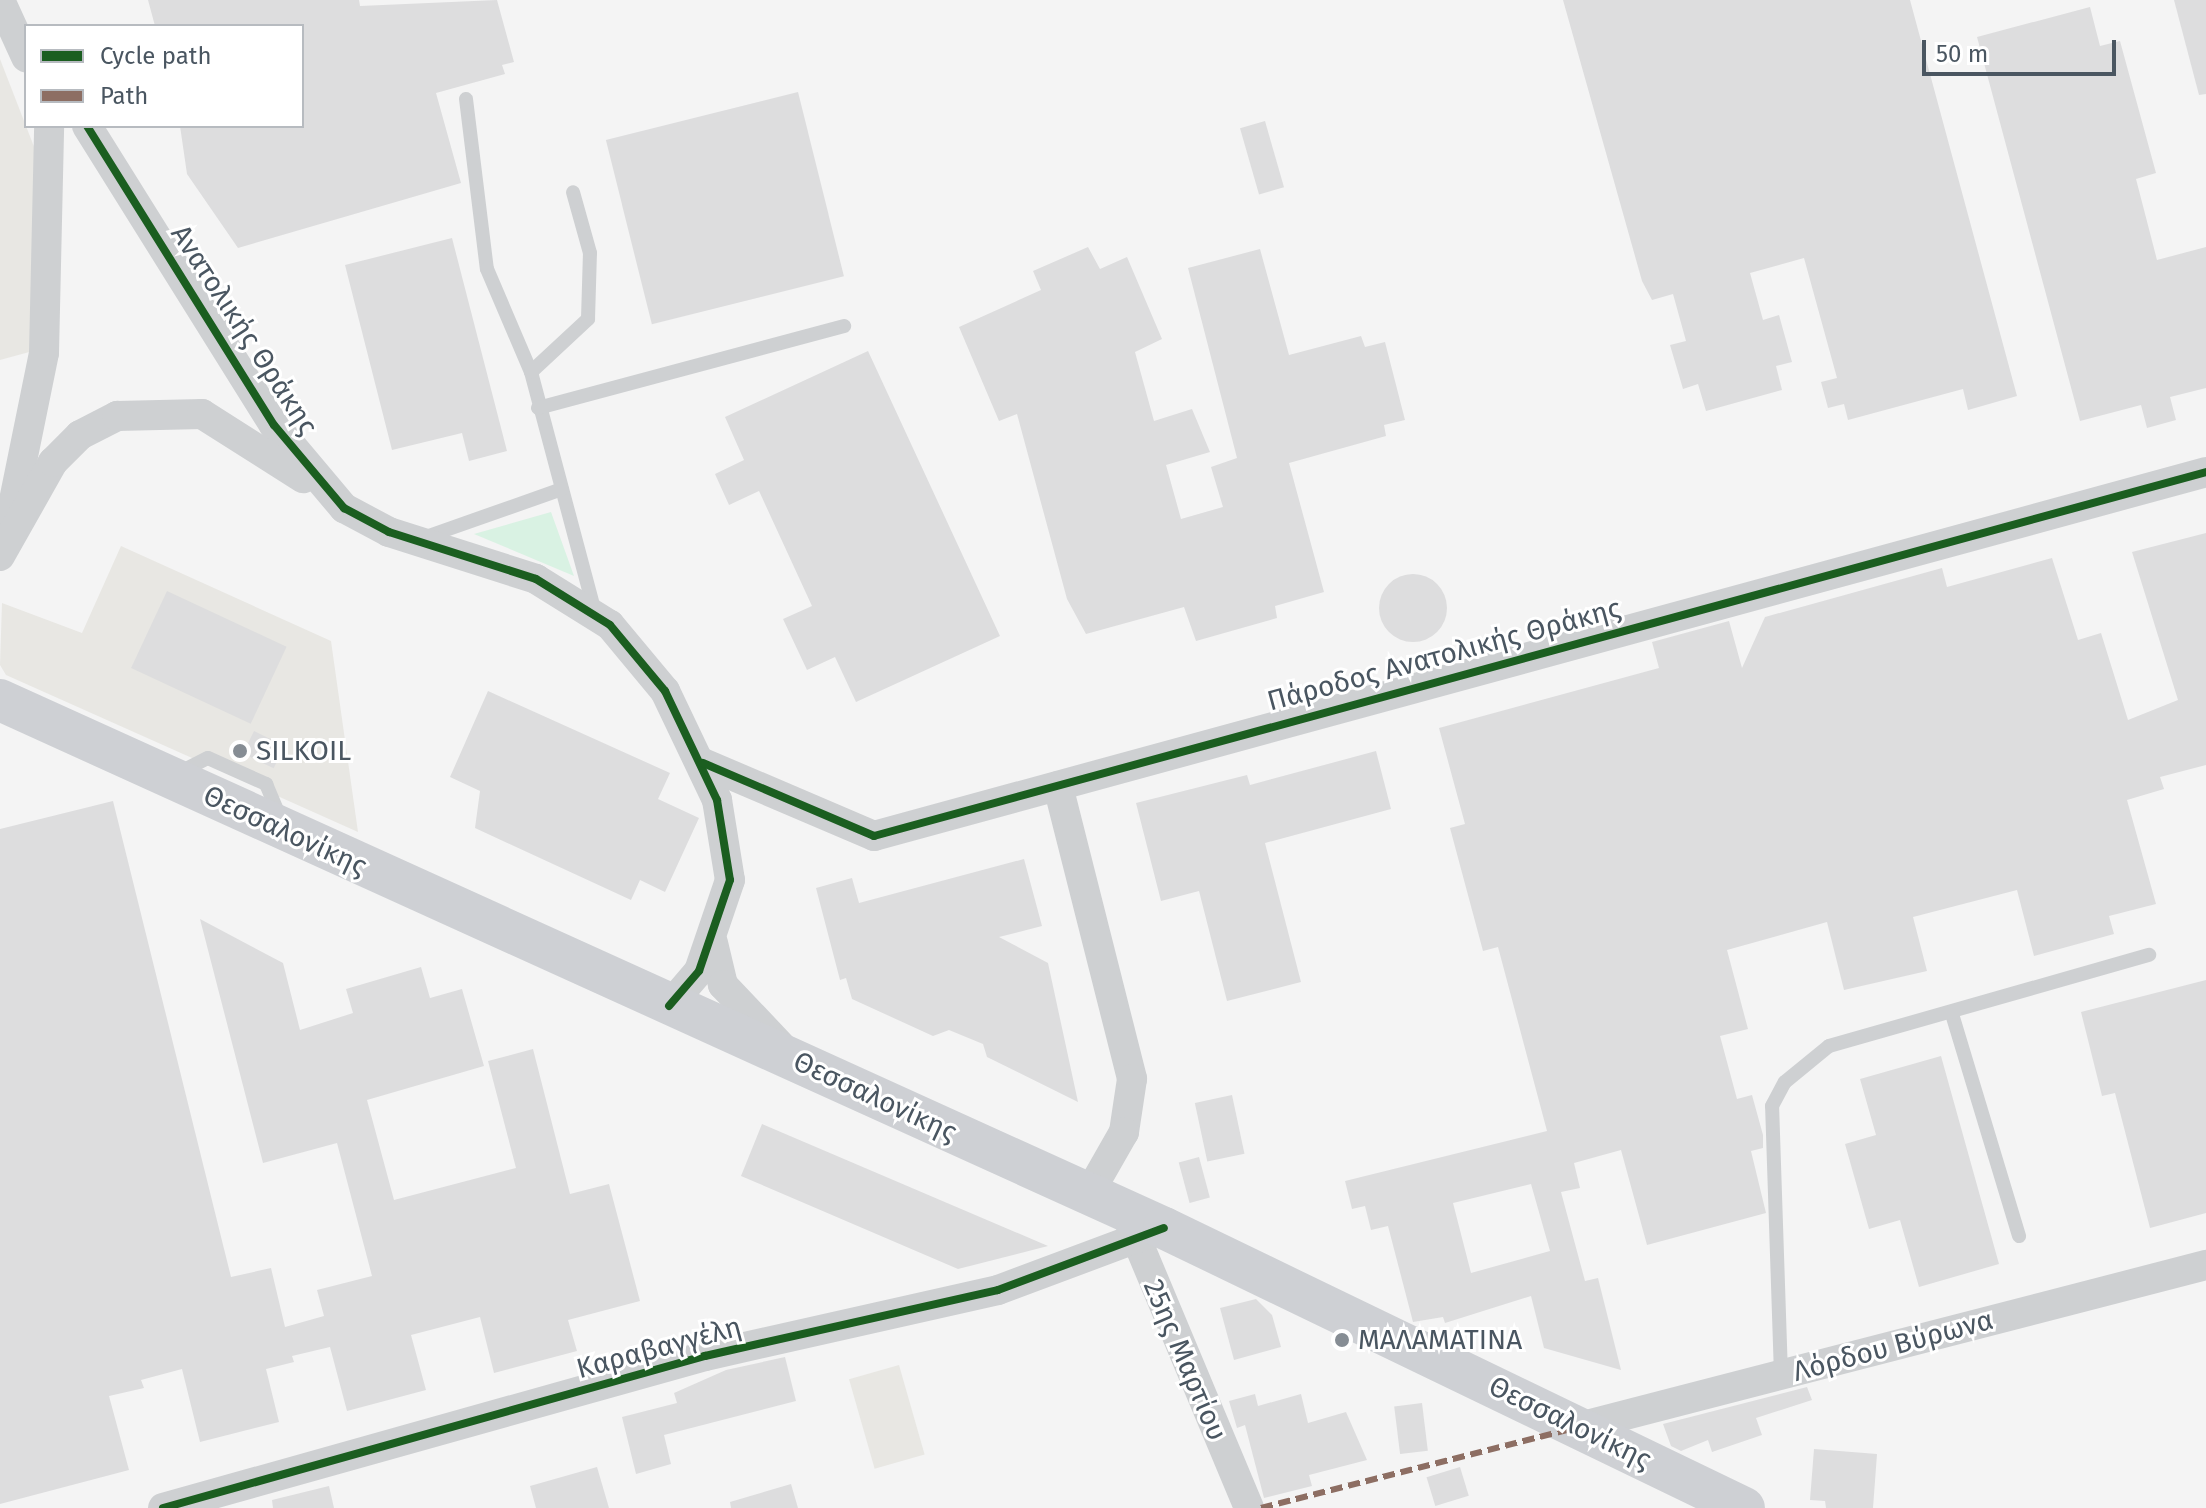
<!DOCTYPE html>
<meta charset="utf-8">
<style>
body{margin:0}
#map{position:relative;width:2206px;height:1508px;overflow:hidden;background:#f4f4f4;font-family:"Fira Sans",sans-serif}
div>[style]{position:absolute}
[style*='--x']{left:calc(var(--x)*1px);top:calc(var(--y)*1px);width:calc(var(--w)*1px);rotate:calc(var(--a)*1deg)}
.commercial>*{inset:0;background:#e8e7e3;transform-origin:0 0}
.green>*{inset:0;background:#d9f2e3}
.building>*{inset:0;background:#ddddde;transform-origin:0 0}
.round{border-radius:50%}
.service>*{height:14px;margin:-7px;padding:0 7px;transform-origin:7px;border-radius:7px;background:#ced0d2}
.minor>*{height:30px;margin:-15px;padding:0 15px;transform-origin:15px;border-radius:15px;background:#ced0d2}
.secondary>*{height:42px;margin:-21px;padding:0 21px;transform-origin:21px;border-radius:21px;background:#ced0d4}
.quiet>*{height:6px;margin-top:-3px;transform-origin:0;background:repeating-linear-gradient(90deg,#8d6e63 0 12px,transparent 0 18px)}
.cycleway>*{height:8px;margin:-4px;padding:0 4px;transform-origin:4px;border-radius:4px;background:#1b5e20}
.dots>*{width:22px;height:22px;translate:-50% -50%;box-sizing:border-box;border:4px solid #fff;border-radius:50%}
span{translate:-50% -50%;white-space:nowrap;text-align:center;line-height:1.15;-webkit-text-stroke:6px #fff;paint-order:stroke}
.street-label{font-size:28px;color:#4a5661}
.poi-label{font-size:28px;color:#4a5661}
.left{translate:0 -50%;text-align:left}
.legend{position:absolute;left:24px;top:24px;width:280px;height:104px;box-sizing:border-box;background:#fff;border:2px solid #b7bbc0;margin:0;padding:10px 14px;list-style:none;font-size:24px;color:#4a5661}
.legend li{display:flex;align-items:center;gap:16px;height:40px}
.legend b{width:40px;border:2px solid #b7bbc0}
.scale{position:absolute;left:1922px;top:40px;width:194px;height:36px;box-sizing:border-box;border:4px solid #4a5661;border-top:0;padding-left:10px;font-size:24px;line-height:28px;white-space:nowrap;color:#4a5661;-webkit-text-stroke:6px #fff;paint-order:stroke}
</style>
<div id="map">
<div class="commercial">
<div style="clip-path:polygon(0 59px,38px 157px,33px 351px,0 360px)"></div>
<div style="clip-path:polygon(121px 546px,331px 641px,358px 832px,6px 675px,0 665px,2px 603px,82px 633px)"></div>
<div style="left:899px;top:1365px;width:93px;height:52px;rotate:74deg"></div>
</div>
<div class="green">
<div style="clip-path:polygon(551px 512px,574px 576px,474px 534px)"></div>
</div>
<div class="building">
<div style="clip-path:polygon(148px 0,359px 0,360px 6px,497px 0,514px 62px,502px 65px,505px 74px,436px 93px,461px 183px,238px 248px,187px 174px,180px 126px,302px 126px,302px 26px,155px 26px)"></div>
<div style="clip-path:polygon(1563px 0,1910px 0,2017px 396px,1968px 410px,1963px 389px,1848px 420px,1844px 404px,1828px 408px,1821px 382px,1837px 378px,1804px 258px,1750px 273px,1763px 320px,1779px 315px,1792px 362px,1776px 366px,1782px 390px,1706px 411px,1698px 384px,1683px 389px,1670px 345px,1686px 341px,1673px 294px,1652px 300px,1642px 281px)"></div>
<div style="clip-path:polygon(2174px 0,2206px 0,2206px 94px,2199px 95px)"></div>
<div style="clip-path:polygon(2090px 7px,2100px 46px,2120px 41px,2156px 173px,2136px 179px,2157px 260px,2206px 247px,2206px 388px,2170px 397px,2176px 420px,2147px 428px,2141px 405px,2080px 421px,1977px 37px)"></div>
<div style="left:798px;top:92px;width:190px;height:198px;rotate:76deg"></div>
<div style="left:1265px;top:121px;width:69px;height:26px;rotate:74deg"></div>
<div style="clip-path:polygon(452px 238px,507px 451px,469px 461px,462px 433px,392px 450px,345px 265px)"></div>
<div style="clip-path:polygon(1088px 247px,1100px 269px,1127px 257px,1162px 339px,1135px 352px,1154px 421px,1192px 409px,1210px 452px,1166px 465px,1181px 519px,1223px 507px,1211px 467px,1237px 458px,1188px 268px,1260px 249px,1289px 355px,1361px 336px,1365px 347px,1385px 342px,1405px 420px,1384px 425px,1386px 436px,1289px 463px,1324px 592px,1275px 606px,1277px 618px,1196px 641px,1184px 607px,1086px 634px,1067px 599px,1017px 414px,999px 421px,959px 327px,1041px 290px,1033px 271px)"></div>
<div style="clip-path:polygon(868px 351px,1000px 636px,856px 702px,835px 657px,807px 670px,783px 619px,812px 606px,759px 491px,729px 505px,715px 474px,744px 460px,725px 417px)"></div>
<div style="clip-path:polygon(evenodd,2206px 533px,2206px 765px,2160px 777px,2164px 789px,2127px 800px,2156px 904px,2109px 916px,2114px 934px,2034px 956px,2017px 890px,1913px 917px,1927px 971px,1844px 990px,1827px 922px,1727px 950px,1748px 1029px,1720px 1036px,1737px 1099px,1752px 1095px,1763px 1135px,1763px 1148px,1751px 1151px,1766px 1213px,1647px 1245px,1621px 1150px,1574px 1163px,1580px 1188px,1561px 1192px,1585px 1281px,1598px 1278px,1621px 1370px,1544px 1348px,1531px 1296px,1445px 1323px,1443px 1317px,1413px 1322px,1388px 1226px,1371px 1230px,1365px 1206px,1352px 1209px,1345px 1181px,1547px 1131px,1498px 947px,1483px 951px,1450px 828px,1465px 824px,1439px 728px,1659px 668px,1652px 642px,1729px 621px,1742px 668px,1765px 617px,1942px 568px,1947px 587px,2052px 558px,2078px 640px,2101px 633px,2128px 720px,2178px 700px,2132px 552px,2206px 533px,1531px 1184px,1550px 1251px,1471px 1273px,1453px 1203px,1531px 1184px)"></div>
<div class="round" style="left:1379px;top:574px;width:68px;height:68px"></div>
<div style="left:167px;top:591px;width:132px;height:85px;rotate:25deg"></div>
<div style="clip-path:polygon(488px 691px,670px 773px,658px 799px,699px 818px,665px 892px,640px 880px,631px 900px,475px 828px,480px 791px,450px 777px)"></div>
<div style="left:254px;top:731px;width:34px;height:25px;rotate:26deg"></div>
<div style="clip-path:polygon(1376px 751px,1391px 809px,1265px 843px,1301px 982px,1227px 1001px,1199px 891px,1161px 901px,1136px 803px,1247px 775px,1250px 785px)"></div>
<div style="clip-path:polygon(113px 801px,231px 1277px,271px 1268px,285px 1327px,324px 1316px,317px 1290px,372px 1276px,337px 1143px,263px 1163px,200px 919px,283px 963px,300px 1030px,353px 1013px,346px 989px,421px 967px,430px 998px,462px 989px,484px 1066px,367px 1100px,394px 1200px,516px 1168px,488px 1061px,533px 1049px,570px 1194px,609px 1184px,640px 1301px,568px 1320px,577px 1351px,494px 1373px,480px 1317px,411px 1335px,426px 1390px,347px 1411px,330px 1347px,292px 1356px,294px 1362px,266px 1369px,279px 1422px,200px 1442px,182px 1369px,141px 1380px,144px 1388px,109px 1396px,129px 1470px,0 1504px,0 829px)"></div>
<div style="clip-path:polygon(1024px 859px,1042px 926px,999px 937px,1048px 963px,1078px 1102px,987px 1057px,983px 1044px,949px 1030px,933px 1036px,852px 999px,846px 978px,840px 980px,816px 888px,852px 878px,859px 903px)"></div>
<div style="clip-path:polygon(2206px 980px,2206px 1213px,2150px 1228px,2115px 1093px,2102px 1096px,2081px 1012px)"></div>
<div style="clip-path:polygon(1941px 1056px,1999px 1264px,1919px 1287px,1900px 1220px,1869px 1229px,1845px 1144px,1876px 1135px,1860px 1079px)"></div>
<div style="left:1232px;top:1095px;width:60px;height:38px;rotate:78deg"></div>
<div style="clip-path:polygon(762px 1124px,1048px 1246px,958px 1269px,741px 1176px)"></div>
<div style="left:1199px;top:1157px;width:42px;height:21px;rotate:75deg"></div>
<div style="clip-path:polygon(1256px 1299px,1272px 1315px,1281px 1347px,1234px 1360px,1220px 1308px)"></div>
<div style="clip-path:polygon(785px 1357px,796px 1401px,664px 1435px,671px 1464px,636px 1474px,622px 1417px,677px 1403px,674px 1393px,726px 1370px)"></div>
<div style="clip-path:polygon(1807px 1387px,1812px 1400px,1756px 1418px,1762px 1435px,1712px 1452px,1708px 1440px,1681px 1451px,1671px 1446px,1663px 1424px)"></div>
<div style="clip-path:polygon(1255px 1394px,1258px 1406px,1301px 1394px,1308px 1423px,1346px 1412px,1367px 1460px,1309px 1475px,1312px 1486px,1264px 1498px,1245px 1425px,1237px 1428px,1229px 1401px)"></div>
<div style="left:1422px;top:1403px;width:48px;height:28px;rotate:83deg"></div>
<div style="clip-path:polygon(1814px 1449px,1877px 1454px,1873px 1508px,1826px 1508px,1825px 1501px,1810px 1500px)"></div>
<div style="clip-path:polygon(597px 1467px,609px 1508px,536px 1508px,530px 1486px)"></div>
<div style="left:1460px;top:1467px;width:30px;height:35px;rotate:73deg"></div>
<div style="clip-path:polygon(791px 1484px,798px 1508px,731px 1508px,730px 1502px)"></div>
<div style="clip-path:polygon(329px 1486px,334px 1508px,273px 1508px,272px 1500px)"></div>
</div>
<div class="service">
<div style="--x:466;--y:99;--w:171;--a:83"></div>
<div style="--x:487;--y:269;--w:112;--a:66.9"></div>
<div style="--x:531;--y:372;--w:248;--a:75.1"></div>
<div style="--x:531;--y:372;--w:78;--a:-42.9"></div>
<div style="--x:588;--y:319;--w:66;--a:-88.3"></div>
<div style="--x:590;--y:253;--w:63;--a:-105.6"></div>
<div style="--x:538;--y:408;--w:317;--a:-15"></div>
<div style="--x:423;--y:538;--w:147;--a:-19.4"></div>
<div style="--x:188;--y:768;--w:22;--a:-27"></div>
<div style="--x:208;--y:758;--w:64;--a:24.1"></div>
<div style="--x:266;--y:784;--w:26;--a:67"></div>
<div style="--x:1952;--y:1014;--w:232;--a:73.2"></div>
<div style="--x:1781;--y:1375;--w:269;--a:-91.9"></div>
<div style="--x:1772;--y:1106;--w:27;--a:-62"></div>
<div style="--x:1785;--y:1082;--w:57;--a:-39.3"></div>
<div style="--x:1829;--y:1046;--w:333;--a:-15.9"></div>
</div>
<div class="minor">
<div style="--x:0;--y:0;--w:63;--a:65.5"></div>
<div style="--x:87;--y:126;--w:353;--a:58"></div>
<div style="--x:274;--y:425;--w:109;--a:49.9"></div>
<div style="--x:344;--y:508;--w:51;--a:28.1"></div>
<div style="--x:389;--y:532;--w:154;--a:17.7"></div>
<div style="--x:536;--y:579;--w:87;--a:31.9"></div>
<div style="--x:610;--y:625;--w:86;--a:50.2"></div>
<div style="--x:665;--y:691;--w:121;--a:64.5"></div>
<div style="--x:717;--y:800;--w:81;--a:80.8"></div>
<div style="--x:730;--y:880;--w:96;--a:108.8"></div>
<div style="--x:699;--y:971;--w:46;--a:130.6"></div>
<div style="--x:10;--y:520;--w:170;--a:-78.5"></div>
<div style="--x:44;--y:353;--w:227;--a:-88.7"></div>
<div style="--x:0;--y:556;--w:108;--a:-60.6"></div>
<div style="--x:53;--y:462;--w:38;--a:-45"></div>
<div style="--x:80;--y:435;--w:42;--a:-27.2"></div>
<div style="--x:117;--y:416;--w:85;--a:-1.3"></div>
<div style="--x:202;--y:414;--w:120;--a:32.4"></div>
<div style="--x:703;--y:763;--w:186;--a:23.1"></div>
<div style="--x:874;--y:836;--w:1381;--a:-15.28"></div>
<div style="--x:1058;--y:786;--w:302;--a:75.8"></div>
<div style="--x:1132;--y:1079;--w:54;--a:98.6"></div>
<div style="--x:1124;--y:1132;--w:73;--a:119.7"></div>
<div style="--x:713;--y:943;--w:43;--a:76.6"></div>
<div style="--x:723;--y:985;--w:83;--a:46.5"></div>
<div style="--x:1129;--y:1221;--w:311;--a:67.3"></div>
<div style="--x:1579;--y:1427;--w:648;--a:-14.49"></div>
<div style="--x:163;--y:1508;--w:563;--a:-15.67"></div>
<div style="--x:705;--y:1356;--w:300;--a:-12.7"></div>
<div style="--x:998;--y:1290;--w:177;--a:-20.5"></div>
</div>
<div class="secondary">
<div style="--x:0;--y:700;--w:1278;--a:24.4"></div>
<div style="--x:1164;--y:1228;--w:644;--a:25.77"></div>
</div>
<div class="quiet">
<div style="--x:1261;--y:1508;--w:328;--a:-14.3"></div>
</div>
<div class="cycleway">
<div style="--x:87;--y:126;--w:353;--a:58"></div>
<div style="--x:274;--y:425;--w:109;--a:49.9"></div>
<div style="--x:344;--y:508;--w:51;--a:28.1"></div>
<div style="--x:389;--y:532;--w:154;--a:17.7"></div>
<div style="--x:536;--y:579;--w:87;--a:31.9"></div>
<div style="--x:610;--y:625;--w:86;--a:50.2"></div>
<div style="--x:665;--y:691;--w:121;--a:64.5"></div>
<div style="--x:717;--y:800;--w:81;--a:80.8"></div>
<div style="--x:730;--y:880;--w:96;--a:108.8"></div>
<div style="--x:699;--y:971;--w:46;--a:130.6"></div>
<div style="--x:703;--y:763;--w:186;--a:23.1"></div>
<div style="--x:874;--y:836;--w:1381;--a:-15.28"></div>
<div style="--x:163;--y:1508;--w:563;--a:-15.67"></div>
<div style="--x:705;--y:1356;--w:300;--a:-12.7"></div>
<div style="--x:998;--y:1290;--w:177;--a:-20.5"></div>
</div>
<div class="dots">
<div style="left:240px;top:751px;background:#868d94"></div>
<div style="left:1342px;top:1340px;background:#868d94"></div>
</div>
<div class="street-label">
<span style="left:244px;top:330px;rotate:57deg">Ανατολικής Θράκης</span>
<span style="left:1444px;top:655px;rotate:-15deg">Πάροδος Ανατολικής Θράκης</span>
<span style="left:285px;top:831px;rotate:25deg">Θεσσαλονίκης</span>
<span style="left:875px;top:1097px;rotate:25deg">Θεσσαλονίκης</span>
<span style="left:1893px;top:1346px;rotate:-15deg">Λόρδου Βύρωνα</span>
<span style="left:659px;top:1348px;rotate:-15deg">Καραβαγγέλη</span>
<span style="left:1185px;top:1360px;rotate:67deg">25ης Μαρτίου</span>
<span style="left:1570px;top:1423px;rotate:26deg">Θεσσαλονίκης</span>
</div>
<div class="poi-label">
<span class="left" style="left:256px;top:751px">SILKOIL</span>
<span class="left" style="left:1358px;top:1340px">ΜΑΛΑΜΑΤΙΝΑ</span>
</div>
<ul class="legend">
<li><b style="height:10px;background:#1b5e20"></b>Cycle path</li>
<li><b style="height:10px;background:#8d6e63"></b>Path</li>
</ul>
<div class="scale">50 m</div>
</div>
